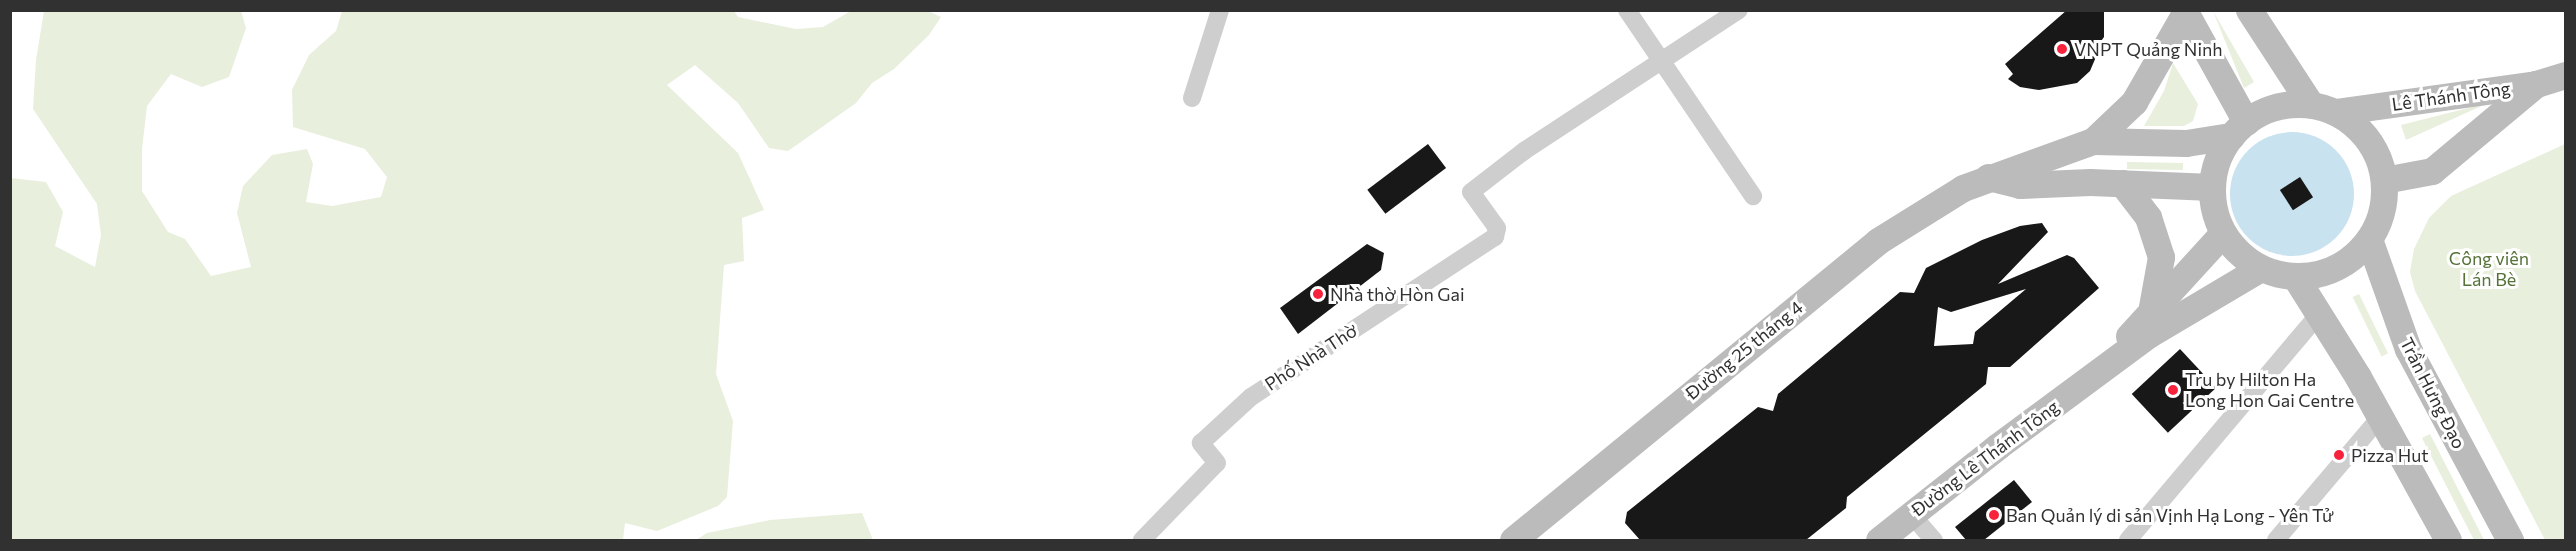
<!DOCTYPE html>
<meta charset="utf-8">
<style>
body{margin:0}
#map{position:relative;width:2576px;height:551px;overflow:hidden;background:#fff;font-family:Commissioner,sans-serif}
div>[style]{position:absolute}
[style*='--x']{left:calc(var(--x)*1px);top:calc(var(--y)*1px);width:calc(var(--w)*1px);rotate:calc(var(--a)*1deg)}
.green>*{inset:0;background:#e8efdd;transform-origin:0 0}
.water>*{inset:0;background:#c8e2f0}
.round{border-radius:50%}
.building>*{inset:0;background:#181818;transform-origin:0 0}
.street>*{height:18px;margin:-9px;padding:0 9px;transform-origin:9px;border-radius:9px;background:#cecece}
.secondary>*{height:27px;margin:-13.5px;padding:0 13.5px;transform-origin:13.5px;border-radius:13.5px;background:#bbb}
.secondary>.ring{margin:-13.5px;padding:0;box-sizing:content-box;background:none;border:27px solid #bbb;border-radius:50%}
.dots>*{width:16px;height:16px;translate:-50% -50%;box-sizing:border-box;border:3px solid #fff;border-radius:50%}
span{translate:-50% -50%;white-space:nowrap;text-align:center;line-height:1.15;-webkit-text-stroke:6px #fff;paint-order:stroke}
.poi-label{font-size:18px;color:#313131}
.left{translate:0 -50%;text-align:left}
.street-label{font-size:18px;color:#313131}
.park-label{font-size:18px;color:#567239}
.frame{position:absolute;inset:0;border:12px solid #313131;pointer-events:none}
</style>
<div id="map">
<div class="green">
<div style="clip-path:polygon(734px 11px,738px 17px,796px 29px,823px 27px,851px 11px,928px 11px,941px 17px,929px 35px,894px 69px,872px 83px,856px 103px,788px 151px,769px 148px,738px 103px,695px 65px,667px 85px,738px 153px,764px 210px,742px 218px,744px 261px,724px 265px,716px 374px,733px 421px,727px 497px,718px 506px,657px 531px,625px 523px,623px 540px,11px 540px,11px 178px,46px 182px,63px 212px,55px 246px,95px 267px,101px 235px,97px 204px,33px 109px,36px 60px,44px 11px,241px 11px,246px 28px,229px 77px,202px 87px,171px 74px,147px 106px,142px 149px,142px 191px,168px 232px,185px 239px,211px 276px,251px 267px,237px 213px,243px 186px,272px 155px,307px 149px,313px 164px,306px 202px,332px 206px,381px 197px,387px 177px,365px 149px,293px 127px,292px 90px,309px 55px,336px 31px,342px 11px)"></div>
<div style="clip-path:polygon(2213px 11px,2254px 82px,2244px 88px)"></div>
<div style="clip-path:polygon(2173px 63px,2198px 104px,2193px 121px,2184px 126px,2144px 126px,2164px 91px)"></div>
<div style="clip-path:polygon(2488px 103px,2406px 140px,2401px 125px)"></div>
<div style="clip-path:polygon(2565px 144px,2565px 540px,2545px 540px,2415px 291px,2410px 272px,2414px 249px,2429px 218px,2451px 196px)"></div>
<div style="left:2127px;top:162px;width:56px;height:7px;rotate:1deg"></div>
<div style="left:2359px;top:294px;width:66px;height:7px;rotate:64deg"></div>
<div style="left:2430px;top:434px;width:119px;height:9px;rotate:63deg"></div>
<div style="clip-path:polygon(862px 513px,873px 540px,696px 540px,707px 533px,770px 520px)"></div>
</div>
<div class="water">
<div class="round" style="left:2230px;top:132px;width:124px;height:124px"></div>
</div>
<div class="building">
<div style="clip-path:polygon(2067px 10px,2104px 10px,2104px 38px,2090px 71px,2077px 83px,2039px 90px,2020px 87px,2008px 79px,2013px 74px,2005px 64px)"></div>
<div style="left:1428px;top:144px;width:30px;height:76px;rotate:53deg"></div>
<div style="left:2300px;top:177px;width:24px;height:24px;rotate:57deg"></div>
<div style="clip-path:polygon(evenodd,2042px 223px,2048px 232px,1998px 284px,2067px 255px,2074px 258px,2099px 288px,2010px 367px,1988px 367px,1986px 384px,1847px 497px,1846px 508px,1806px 540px,1640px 540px,1625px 523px,1627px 512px,1758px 407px,1773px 411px,1778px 394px,1900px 292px,1914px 293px,1926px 268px,1982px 240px,2020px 226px,2042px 223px,2026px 289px,1975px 332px,1973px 344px,1934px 346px,1938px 307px,1951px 312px,2026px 289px)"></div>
<div style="clip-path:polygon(1367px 244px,1384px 253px,1381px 270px,1298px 334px,1280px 308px)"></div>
<div style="left:2180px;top:349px;width:53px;height:66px;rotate:47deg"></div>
<div style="clip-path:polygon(2014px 480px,2032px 502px,1984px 540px,1966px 540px,1955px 527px)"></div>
</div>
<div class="street">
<div style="--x:1627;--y:10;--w:225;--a:55.9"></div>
<div style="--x:1192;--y:98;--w:92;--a:-72.3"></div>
<div style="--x:1911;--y:514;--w:35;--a:49"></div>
<div style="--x:1142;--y:540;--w:107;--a:-45.8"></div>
<div style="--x:1217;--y:463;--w:26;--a:-129"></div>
<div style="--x:1201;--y:443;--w:68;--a:-42.6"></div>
<div style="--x:1251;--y:397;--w:292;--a:-33.3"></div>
<div style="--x:1495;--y:237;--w:9;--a:-77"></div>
<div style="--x:1497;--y:228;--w:44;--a:-125.8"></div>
<div style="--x:1471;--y:192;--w:67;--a:-37.7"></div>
<div style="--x:1524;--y:151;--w:257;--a:-33.3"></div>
<div style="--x:2128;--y:540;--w:294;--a:-49.8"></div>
<div style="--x:2276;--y:540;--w:162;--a:-49.7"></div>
</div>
<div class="secondary">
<div style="--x:2184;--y:10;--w:128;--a:61"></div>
<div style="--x:2249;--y:10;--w:113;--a:56.9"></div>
<div class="ring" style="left:2212px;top:104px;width:145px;height:145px"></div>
<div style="--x:2335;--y:112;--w:203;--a:-7.9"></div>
<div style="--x:2536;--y:84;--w:31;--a:-17"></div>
<div style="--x:2093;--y:141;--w:57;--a:-43.6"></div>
<div style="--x:2134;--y:102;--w:103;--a:-60.2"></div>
<div style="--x:1988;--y:177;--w:33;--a:14"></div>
<div style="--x:2020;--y:185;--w:70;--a:-2.5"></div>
<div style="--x:2090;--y:182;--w:122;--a:2.3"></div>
<div style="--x:2384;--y:180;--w:49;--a:-10.6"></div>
<div style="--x:2432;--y:171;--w:136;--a:-39.9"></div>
<div style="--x:2122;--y:183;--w:43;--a:52.6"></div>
<div style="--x:2148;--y:217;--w:42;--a:72"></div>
<div style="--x:2161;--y:257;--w:56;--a:100.3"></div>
<div style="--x:2369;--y:239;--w:117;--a:70.5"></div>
<div style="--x:2408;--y:349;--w:217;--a:61.9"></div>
<div style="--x:2296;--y:278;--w:117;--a:57.9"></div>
<div style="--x:2358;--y:377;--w:186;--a:61.1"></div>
<div style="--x:2129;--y:336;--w:139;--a:-47.6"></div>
<div style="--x:1513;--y:540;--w:472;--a:-39.3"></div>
<div style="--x:1878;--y:241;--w:100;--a:-31.9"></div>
<div style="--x:1963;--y:188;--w:138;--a:-19.9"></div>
<div style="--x:2093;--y:141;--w:93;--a:1.2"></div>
<div style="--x:2186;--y:143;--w:46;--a:-8.8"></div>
<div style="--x:1879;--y:540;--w:152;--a:-38.3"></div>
<div style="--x:1998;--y:446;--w:187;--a:-36.5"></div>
<div style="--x:2148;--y:335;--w:131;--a:-30.7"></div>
</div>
<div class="dots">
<div style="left:2062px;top:49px;background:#f7233d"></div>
<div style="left:1318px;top:294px;background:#f7233d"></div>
<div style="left:2173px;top:390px;background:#f7233d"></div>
<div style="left:2339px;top:455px;background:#f7233d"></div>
<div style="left:1994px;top:515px;background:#f7233d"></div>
</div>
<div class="poi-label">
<span class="left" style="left:2074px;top:49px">VNPT Quảng Ninh</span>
<span class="left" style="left:1330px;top:294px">Nhà thờ Hòn Gai</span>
<span class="left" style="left:2185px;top:390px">Tru by Hilton Ha<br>Long Hon Gai Centre</span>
<span class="left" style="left:2351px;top:455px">Pizza Hut</span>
<span class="left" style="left:2006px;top:515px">Ban Quản lý di sản Vịnh Hạ Long - Yên Tử</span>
</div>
<div class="street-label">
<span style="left:2451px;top:96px;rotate:-8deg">Lê Thánh Tông</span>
<span style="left:1744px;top:350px;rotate:-39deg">Đường 25 tháng 4</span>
<span style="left:1311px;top:357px;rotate:-33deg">Phố Nhà Thờ</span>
<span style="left:2433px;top:393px;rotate:63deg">Trần Hưng Đạo</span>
<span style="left:1985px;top:458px;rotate:-37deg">Đường Lê Thánh Tông</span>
</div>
<div class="park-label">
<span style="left:2489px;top:269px">Công viên<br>Lán Bè</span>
</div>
<div class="frame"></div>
</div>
